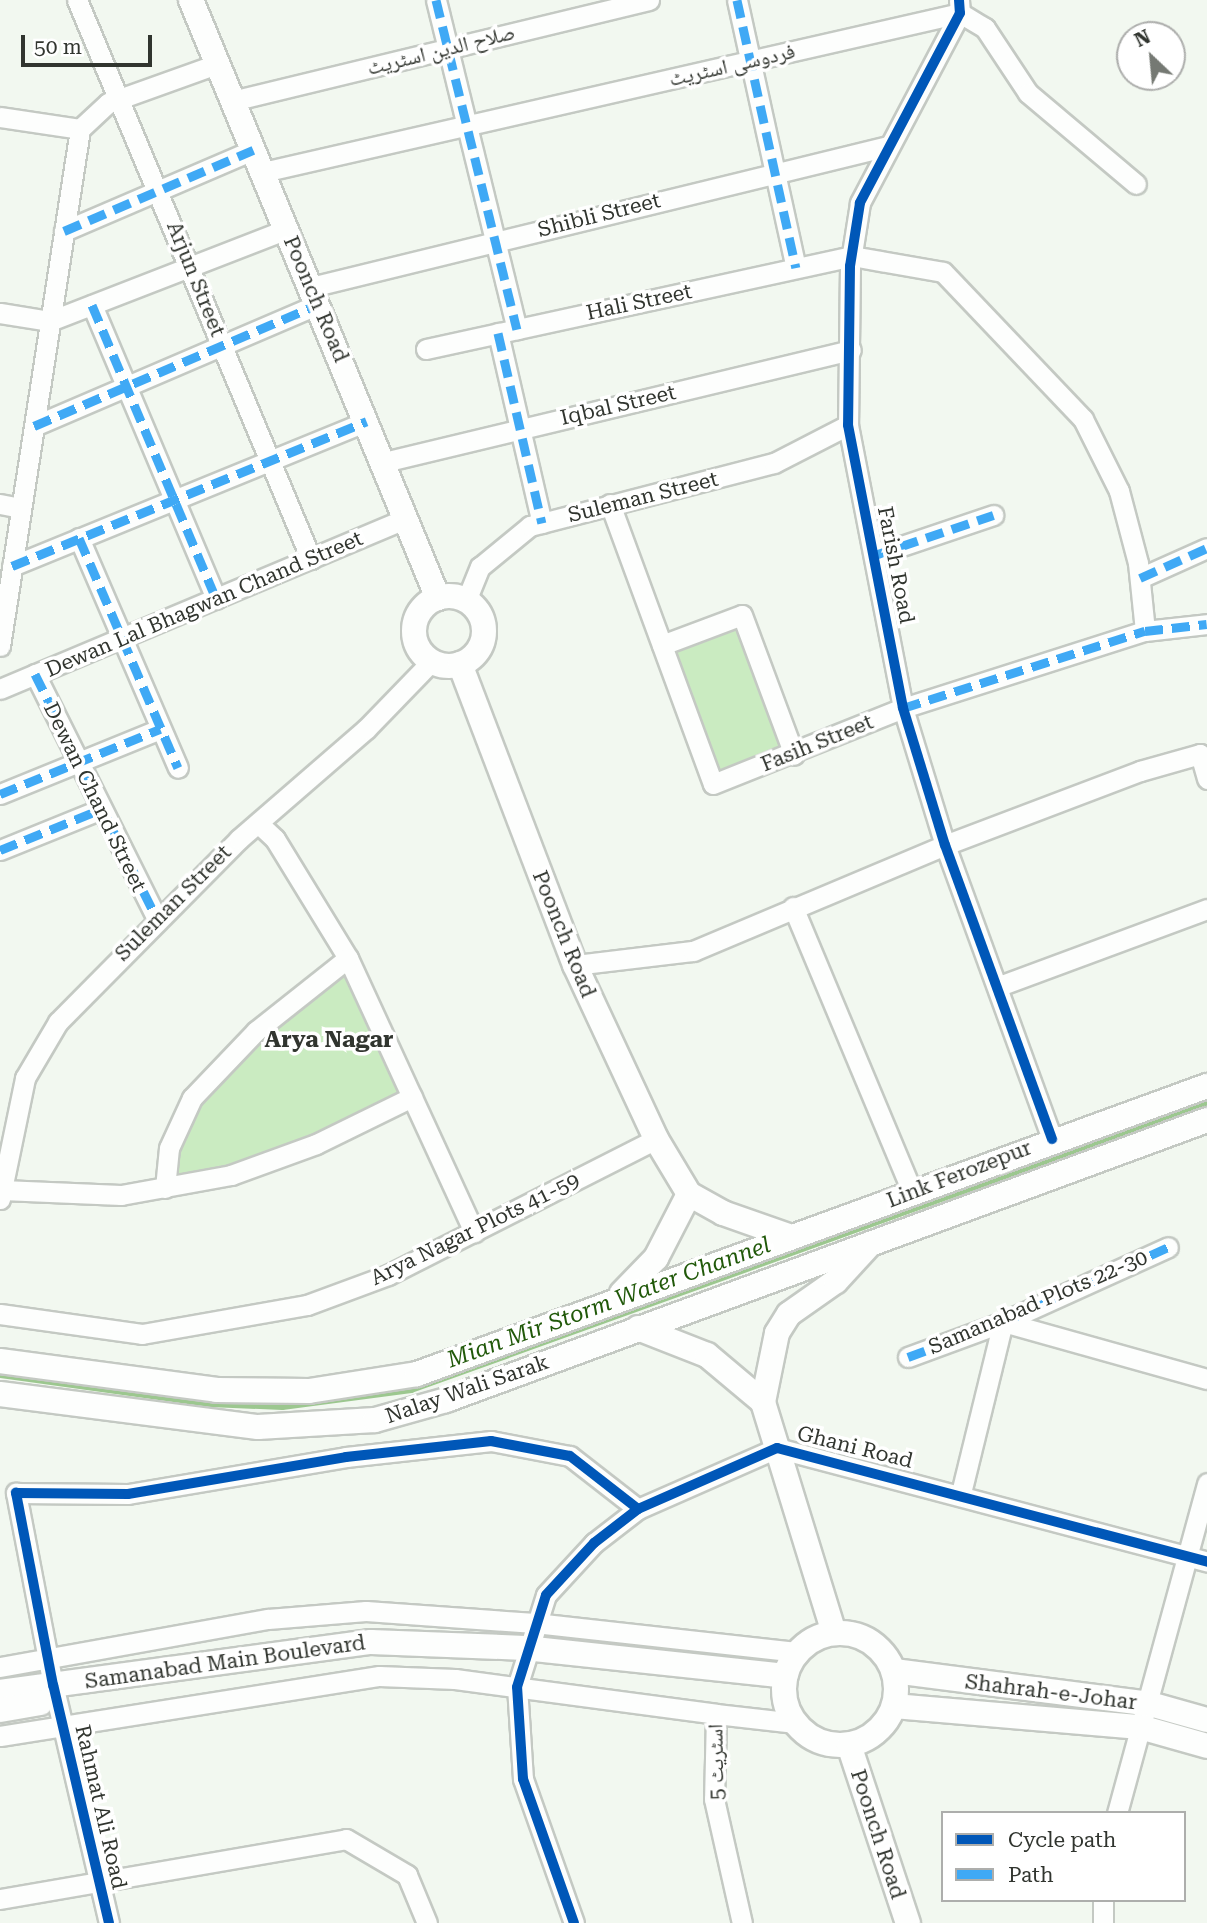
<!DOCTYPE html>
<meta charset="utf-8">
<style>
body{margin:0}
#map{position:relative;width:1207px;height:1923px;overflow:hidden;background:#f2f8f0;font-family:"Roboto Serif","Noto Naskh Arabic",serif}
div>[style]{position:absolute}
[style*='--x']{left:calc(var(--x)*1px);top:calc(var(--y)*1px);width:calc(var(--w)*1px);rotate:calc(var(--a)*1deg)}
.green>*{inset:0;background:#caebc1;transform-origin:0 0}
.stream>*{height:5px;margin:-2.5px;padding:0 2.5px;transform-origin:2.5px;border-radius:2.5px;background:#9cc78f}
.roads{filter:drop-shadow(2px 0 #c4c9c3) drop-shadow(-2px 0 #c4c9c3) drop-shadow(0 2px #c4c9c3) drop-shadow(0 -2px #c4c9c3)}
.minor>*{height:19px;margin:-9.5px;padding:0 9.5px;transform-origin:9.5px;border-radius:9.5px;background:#fdfefd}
.major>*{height:24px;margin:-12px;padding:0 12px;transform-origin:12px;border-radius:12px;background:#fdfefd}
.major>.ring{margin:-12px;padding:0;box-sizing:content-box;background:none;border:24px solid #fdfefd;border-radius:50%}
.quiet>*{height:9px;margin-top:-4.5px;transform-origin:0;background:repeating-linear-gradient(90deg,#3fa9f5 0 18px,transparent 0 27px)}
.cycleway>*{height:10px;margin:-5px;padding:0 5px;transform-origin:5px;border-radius:5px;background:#0057b8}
span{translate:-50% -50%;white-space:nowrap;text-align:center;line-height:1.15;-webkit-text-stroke:7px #fff;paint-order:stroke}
.street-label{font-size:21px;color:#31352f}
.neighbourhood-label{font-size:23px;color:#31352f;font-weight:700}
.water-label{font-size:23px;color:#21590a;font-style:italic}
.legend{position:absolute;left:941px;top:1811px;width:245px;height:91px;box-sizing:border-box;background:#fff;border:2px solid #adaeac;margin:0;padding:9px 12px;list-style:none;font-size:21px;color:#31352f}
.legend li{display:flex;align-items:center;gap:14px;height:35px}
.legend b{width:35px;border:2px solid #adaeac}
.north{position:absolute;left:1116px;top:21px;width:70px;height:70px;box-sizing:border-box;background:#fff;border:2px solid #adaeac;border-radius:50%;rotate:334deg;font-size:19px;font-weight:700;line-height:28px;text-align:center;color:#31352f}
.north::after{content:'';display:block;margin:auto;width:24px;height:32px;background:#757973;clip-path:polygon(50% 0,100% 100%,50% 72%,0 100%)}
.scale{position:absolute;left:21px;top:35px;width:131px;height:32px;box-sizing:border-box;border:4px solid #31352f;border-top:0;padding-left:9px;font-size:21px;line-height:24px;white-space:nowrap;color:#31352f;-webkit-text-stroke:5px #fff;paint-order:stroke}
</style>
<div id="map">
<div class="green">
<div style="left:742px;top:615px;width:149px;height:85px;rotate:70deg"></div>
<div style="clip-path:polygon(350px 955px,424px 1102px,166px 1186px,181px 1125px,203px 1092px)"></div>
</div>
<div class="stream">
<div style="--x:0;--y:1375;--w:211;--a:7.9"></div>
<div style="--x:209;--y:1404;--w:73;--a:2.4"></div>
<div style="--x:282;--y:1407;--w:130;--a:-7.5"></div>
<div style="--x:411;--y:1390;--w:846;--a:-19.83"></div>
</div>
<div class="roads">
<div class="minor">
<div style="--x:77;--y:0;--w:606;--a:67.29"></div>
<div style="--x:436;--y:0;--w:339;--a:76.2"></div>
<div style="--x:737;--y:0;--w:274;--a:77.6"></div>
<div style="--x:959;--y:0;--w:13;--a:86"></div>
<div style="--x:960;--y:13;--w:215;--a:117.8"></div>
<div style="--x:860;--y:203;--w:64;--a:99"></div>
<div style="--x:850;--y:266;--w:159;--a:90.7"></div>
<div style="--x:848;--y:425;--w:288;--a:79"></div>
<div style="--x:903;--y:708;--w:143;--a:73"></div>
<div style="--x:945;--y:845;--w:313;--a:70"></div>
<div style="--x:232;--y:101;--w:429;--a:-13.6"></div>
<div style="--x:0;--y:117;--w:81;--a:8.5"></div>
<div style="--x:263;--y:172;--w:715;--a:-12.85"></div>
<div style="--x:960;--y:13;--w:29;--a:31"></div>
<div style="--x:985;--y:28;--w:78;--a:56.5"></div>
<div style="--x:1028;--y:93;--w:141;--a:40.1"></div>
<div style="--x:64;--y:231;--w:206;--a:-23.2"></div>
<div style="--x:311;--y:287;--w:594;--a:-13.73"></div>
<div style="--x:92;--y:305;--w:319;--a:67.1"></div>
<div style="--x:0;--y:313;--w:51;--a:9.1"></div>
<div style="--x:50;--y:321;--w:254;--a:-21.2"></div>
<div style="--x:498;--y:333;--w:195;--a:77"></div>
<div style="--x:426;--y:349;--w:436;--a:-12.3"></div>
<div style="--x:852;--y:256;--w:92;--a:10"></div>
<div style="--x:943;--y:272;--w:203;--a:46.4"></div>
<div style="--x:1083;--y:419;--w:80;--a:63.4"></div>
<div style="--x:1119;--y:491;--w:74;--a:75.2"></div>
<div style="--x:1138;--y:563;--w:68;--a:84.1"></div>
<div style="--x:34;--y:426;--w:309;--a:-23.2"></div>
<div style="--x:384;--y:462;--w:480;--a:-13.5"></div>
<div style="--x:0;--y:504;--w:21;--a:11"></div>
<div style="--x:610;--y:504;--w:298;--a:69.8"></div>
<div style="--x:713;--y:784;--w:205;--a:-21.8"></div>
<div style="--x:903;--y:708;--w:254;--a:-17.7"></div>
<div style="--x:1145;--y:631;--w:62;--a:-6.4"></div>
<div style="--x:79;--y:538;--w:250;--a:66.7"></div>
<div style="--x:875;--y:555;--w:125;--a:-18.7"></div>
<div style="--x:12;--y:566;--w:383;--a:-22.2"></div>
<div style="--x:1140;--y:578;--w:73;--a:-24.1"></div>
<div style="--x:466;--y:601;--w:37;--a:-68"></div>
<div style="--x:480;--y:567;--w:65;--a:-39.4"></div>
<div style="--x:530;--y:526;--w:252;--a:-14.5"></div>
<div style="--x:774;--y:463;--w:83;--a:-27.2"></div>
<div style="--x:662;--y:645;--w:85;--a:-20.6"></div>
<div style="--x:742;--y:615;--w:149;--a:69.6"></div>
<div style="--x:0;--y:646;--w:523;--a:-81.2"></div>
<div style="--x:80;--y:129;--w:38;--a:-43"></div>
<div style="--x:108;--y:103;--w:116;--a:-19.7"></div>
<div style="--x:35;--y:674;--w:274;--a:63.5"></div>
<div style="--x:0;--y:689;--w:441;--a:-22.8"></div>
<div style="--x:0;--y:794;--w:173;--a:-22.1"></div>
<div style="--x:258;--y:823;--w:23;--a:43"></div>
<div style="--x:275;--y:839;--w:140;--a:58.5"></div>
<div style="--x:348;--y:958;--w:302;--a:65.3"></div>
<div style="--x:0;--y:850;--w:107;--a:-22"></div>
<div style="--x:793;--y:907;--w:309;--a:67.3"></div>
<div style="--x:575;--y:965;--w:119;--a:-6.8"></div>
<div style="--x:693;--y:951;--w:273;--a:-22.8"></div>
<div style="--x:945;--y:845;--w:209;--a:-20.8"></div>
<div style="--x:1140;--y:771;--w:62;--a:-15.8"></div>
<div style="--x:1200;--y:754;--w:26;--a:74"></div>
<div style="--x:999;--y:986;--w:222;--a:-20.3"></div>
<div style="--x:165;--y:1188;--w:40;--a:-84.3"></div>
<div style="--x:169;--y:1148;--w:55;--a:-65.3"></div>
<div style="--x:192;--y:1098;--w:93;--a:-46.3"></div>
<div style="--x:256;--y:1031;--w:117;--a:-38.4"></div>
<div style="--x:2;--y:1190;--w:119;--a:2.4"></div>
<div style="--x:121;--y:1195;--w:112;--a:-10.3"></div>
<div style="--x:231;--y:1175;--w:90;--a:-20"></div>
<div style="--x:316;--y:1144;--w:107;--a:-26.1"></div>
<div style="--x:0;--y:1199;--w:124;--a:-78.3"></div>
<div style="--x:25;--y:1078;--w:65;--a:-59.5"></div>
<div style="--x:58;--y:1022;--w:257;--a:-45.3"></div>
<div style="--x:239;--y:839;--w:168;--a:-40.9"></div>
<div style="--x:366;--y:729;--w:95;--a:-45.9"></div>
<div style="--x:0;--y:1314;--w:143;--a:8"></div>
<div style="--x:142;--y:1334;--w:168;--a:-10"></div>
<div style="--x:307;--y:1305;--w:86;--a:-20.3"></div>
<div style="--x:388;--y:1275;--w:301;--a:-26.9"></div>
<div style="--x:908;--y:1357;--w:101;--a:-20.2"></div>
<div style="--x:1003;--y:1322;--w:181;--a:-24.4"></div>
<div style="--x:961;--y:1493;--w:176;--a:-76.2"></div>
<div style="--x:1003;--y:1322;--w:212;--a:15.6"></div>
<div style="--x:0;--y:1667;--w:272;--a:-10.2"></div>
<div style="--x:268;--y:1619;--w:98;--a:-4.7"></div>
<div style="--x:366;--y:1611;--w:169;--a:4.1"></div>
<div style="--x:535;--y:1623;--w:265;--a:6.3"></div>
<div style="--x:716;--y:1714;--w:80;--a:6.5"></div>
<div style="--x:0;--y:1736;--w:384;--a:-9"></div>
<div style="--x:379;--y:1676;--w:76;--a:2.3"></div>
<div style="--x:455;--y:1679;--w:263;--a:7.6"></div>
<div style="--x:716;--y:1714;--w:85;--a:91.3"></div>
<div style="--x:714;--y:1799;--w:127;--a:77.3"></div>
<div style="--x:1117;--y:1813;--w:342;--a:-74.7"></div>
<div style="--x:0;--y:1899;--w:351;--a:-9.8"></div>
<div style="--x:346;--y:1839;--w:71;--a:30.5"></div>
<div style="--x:407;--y:1875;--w:52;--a:67.4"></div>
<div style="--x:109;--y:1923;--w:244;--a:-103.2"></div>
<div style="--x:53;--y:1685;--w:196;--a:-100.9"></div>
<div style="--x:16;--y:1493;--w:112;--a:0.5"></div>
<div style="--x:128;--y:1494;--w:221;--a:-9.6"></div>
<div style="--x:346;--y:1457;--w:146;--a:-6.3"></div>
<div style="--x:491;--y:1441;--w:80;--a:10.8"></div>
<div style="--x:570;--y:1456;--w:86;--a:37.9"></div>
<div style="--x:574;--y:1923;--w:153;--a:-109.5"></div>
<div style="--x:523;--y:1779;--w:92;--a:-93.7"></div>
<div style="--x:517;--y:1687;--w:96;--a:-72.5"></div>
<div style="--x:546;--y:1595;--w:71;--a:-47.3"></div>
<div style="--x:594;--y:1543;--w:56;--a:-37.7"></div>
<div style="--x:638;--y:1509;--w:152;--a:-23.7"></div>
<div style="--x:777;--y:1448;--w:445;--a:14.8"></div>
<div style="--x:1103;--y:1923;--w:23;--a:-90"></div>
</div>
<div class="major">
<div style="--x:191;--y:0;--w:647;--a:67.56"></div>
<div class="ring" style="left:414px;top:596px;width:46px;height:46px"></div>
<div style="--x:460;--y:664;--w:322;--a:69.1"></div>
<div style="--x:575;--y:965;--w:192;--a:65"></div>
<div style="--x:656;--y:1139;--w:64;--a:59"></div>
<div style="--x:689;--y:1194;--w:39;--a:29"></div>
<div style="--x:723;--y:1213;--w:72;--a:19.4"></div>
<div style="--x:622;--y:1293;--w:49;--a:-45.8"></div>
<div style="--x:656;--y:1258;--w:72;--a:-62.7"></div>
<div style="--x:638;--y:1328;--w:74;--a:21.4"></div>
<div style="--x:707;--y:1355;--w:73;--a:40"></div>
<div style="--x:0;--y:1361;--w:219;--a:7.6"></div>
<div style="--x:217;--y:1390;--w:92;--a:0.6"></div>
<div style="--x:309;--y:1391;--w:109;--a:-8.9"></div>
<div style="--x:417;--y:1374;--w:841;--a:-20.03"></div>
<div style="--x:0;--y:1394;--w:260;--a:7.3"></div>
<div style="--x:258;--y:1427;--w:117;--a:-3.4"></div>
<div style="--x:375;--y:1420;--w:74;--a:-15.7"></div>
<div style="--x:446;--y:1400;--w:811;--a:-20.2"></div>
<div class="ring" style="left:784px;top:1633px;width:88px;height:88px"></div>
<div style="--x:834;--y:1633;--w:242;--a:-107.1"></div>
<div style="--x:763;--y:1402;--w:70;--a:-78.5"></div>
<div style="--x:777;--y:1333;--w:22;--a:-58"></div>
<div style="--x:789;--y:1314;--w:57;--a:-35.1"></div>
<div style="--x:836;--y:1281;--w:50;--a:-47.4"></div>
<div style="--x:894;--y:1671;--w:258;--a:7.3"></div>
<div style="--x:1150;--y:1704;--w:59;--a:15.7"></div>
<div style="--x:0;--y:1692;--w:374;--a:-7.7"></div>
<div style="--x:371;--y:1642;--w:154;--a:2.2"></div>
<div style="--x:525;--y:1648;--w:262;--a:6.1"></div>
<div style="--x:894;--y:1706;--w:247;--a:4.9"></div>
<div style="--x:1140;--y:1727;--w:70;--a:15.8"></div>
<div style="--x:0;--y:1710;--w:41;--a:-9.9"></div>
<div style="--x:849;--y:1745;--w:188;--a:71.7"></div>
</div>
</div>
<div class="quiet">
<div style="--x:436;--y:0;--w:339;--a:76.2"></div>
<div style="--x:737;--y:0;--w:274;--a:77.6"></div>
<div style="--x:64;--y:231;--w:206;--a:-23.2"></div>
<div style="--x:92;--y:305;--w:319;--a:67.1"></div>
<div style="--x:498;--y:333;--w:195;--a:77"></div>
<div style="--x:34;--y:426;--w:309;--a:-23.2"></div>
<div style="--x:79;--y:538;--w:250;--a:66.7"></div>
<div style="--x:875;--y:555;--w:125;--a:-18.7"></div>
<div style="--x:12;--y:566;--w:383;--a:-22.2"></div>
<div style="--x:1140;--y:578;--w:73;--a:-24.1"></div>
<div style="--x:35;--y:674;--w:274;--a:63.5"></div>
<div style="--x:903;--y:708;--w:254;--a:-17.7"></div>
<div style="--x:1145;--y:631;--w:62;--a:-6.4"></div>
<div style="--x:0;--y:794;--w:173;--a:-22.1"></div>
<div style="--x:0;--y:850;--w:107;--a:-22"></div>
<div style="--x:908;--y:1357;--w:101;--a:-20.2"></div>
<div style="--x:1003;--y:1322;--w:181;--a:-24.4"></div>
</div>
<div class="cycleway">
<div style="--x:959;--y:0;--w:13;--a:86"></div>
<div style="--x:960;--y:13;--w:215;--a:117.8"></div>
<div style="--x:860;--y:203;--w:64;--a:99"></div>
<div style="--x:850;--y:266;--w:159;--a:90.7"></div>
<div style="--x:848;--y:425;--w:288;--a:79"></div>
<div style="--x:903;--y:708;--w:143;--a:73"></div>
<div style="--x:945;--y:845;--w:313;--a:70"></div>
<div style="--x:109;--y:1923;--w:244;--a:-103.2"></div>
<div style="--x:53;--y:1685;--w:196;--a:-100.9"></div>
<div style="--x:16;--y:1493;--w:112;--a:0.5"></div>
<div style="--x:128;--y:1494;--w:221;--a:-9.6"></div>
<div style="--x:346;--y:1457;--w:146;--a:-6.3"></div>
<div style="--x:491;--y:1441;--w:80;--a:10.8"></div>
<div style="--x:570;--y:1456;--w:86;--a:37.9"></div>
<div style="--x:574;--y:1923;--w:153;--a:-109.5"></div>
<div style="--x:523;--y:1779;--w:92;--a:-93.7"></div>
<div style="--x:517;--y:1687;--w:96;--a:-72.5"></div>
<div style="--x:546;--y:1595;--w:71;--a:-47.3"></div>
<div style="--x:594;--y:1543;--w:56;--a:-37.7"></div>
<div style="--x:638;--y:1509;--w:152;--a:-23.7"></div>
<div style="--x:777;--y:1448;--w:445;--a:14.8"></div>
</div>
<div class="street-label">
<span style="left:441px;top:50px;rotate:-14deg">صلاح الدین اسٹریٹ</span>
<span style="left:732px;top:65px;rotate:-13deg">فردوسی اسٹریٹ</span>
<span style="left:599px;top:215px;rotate:-14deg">Shibli Street</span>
<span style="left:196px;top:279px;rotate:68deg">Arjun Street</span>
<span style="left:316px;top:299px;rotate:67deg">Poonch Road</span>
<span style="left:639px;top:302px;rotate:-12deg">Hali Street</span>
<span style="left:618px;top:405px;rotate:-13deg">Iqbal Street</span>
<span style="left:643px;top:497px;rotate:-14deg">Suleman Street</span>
<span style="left:896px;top:565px;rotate:79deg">Farish Road</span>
<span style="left:204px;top:604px;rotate:-23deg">Dewan Lal Bhagwan Chand Street</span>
<span style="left:817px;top:743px;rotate:-22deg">Fasih Street</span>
<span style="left:95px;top:797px;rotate:64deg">Dewan Chand Street</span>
<span style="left:173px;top:903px;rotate:-45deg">Suleman Street</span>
<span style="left:564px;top:934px;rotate:68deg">Poonch Road</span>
<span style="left:959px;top:1174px;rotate:-21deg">Link Ferozepur</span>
<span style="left:475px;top:1229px;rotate:-26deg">Arya Nagar Plots 41-59</span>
<span style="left:1038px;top:1302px;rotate:-23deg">Samanabad Plots 22-30</span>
<span style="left:467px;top:1389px;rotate:-19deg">Nalay Wali Sarak</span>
<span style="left:855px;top:1447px;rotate:14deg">Ghani Road</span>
<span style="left:225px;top:1662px;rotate:-8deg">Samanabad Main Boulevard</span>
<span style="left:1051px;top:1692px;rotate:7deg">Shahrah-e-Johar</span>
<span style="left:716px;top:1762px;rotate:-91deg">اسٹریٹ 5</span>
<span style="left:101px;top:1807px;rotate:77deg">Rahmat Ali Road</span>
<span style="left:878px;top:1834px;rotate:72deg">Poonch Road</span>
</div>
<div class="neighbourhood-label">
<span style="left:329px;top:1040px">Arya Nagar</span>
</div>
<div class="water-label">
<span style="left:609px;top:1303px;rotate:-20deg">Mian Mir Storm Water Channel</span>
</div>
<ul class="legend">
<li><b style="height:9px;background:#0057b8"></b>Cycle path</li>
<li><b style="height:9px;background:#3fa9f5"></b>Path</li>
</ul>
<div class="north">N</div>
<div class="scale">50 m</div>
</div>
